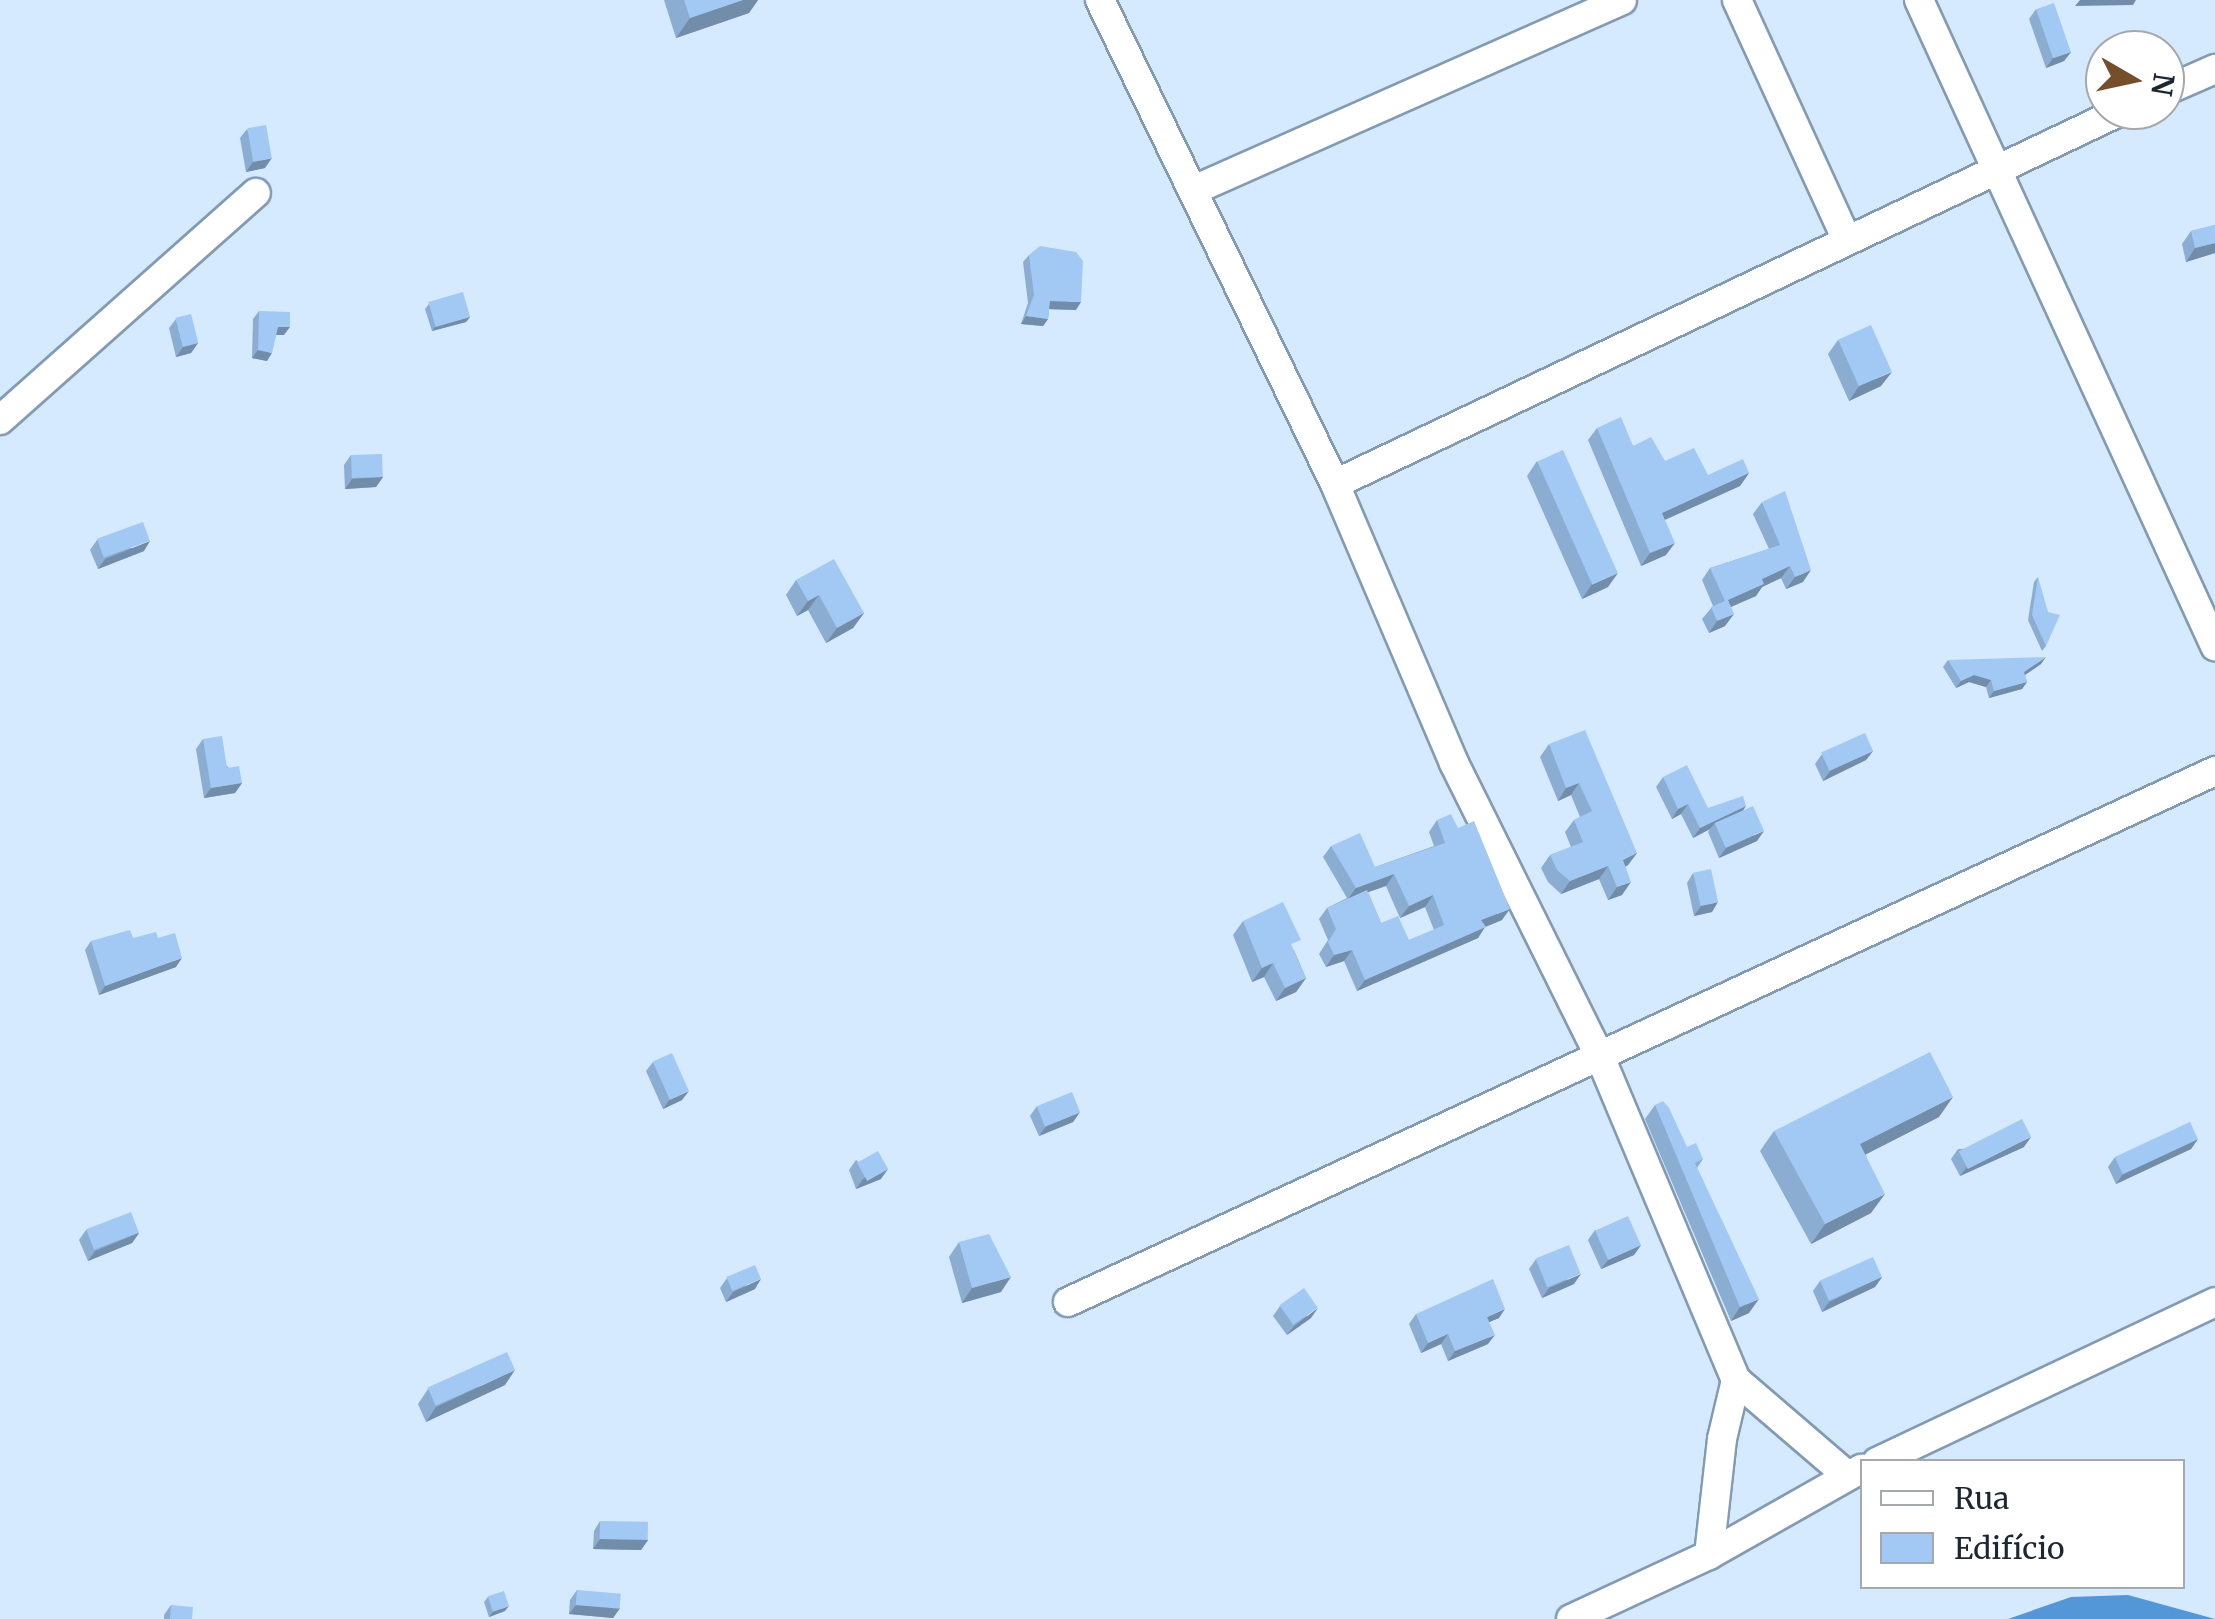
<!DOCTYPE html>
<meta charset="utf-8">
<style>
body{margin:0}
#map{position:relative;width:2215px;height:1619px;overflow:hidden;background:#d5e9ff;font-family:Merriweather,serif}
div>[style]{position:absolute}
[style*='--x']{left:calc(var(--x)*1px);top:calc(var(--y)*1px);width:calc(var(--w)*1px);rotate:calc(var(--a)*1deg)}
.water>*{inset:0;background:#5397d9}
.roads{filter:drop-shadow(2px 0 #829ab3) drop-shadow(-2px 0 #829ab3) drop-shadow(0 2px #829ab3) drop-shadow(0 -2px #829ab3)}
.minor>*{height:28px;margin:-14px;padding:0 14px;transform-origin:14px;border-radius:14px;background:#fff}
.wall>*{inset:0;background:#8aadd1}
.shaded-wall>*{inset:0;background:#718daa}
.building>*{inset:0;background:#a1c9f3;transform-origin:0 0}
span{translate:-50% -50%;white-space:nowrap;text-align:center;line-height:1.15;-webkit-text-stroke:8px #fff;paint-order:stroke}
.legend{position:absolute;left:1860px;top:1459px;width:325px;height:130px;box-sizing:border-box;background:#fff;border:2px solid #a5a9ad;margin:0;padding:12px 18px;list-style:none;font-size:30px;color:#1d2731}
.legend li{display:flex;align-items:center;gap:20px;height:50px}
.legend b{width:50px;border:2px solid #a5a9ad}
.north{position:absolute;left:2085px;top:30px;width:100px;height:100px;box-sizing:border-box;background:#fff;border:2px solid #a5a9ad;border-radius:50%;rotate:99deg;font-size:28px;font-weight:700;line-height:40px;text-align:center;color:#1d2731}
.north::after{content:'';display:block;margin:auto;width:35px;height:45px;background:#744f2a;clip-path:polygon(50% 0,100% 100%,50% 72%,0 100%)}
</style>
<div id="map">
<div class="water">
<div style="clip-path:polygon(2128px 1595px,2215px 1619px,2008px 1619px,2071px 1597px)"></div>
</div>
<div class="roads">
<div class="minor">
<div style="--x:1100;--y:0;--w:538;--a:64.1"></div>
<div style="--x:1335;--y:484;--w:303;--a:66.9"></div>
<div style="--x:1454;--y:763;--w:330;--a:63.6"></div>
<div style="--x:1601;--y:1059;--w:348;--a:67.2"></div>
<div style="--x:1736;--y:1380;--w:146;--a:40.6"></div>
<div style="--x:1737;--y:0;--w:264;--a:65.4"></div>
<div style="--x:1919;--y:0;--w:711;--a:65.38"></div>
<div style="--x:2165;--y:91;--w:55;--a:-23.7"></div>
<div style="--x:1194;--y:190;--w:468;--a:-23.9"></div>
<div style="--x:0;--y:420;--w:342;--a:-41.6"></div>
<div style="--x:1335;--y:484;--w:872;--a:-25.39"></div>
<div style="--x:1068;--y:1302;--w:1264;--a:-24.84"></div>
<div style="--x:1877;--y:1462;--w:374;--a:-25.3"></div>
<div style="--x:1709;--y:1555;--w:117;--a:-83.6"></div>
<div style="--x:1722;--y:1439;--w:61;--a:-76.7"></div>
<div style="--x:1571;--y:1619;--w:152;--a:-24.9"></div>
<div style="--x:1709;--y:1555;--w:175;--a:-29.5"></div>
</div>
</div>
<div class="wall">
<div style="clip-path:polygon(664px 0,758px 0,749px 13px,676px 38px)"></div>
<div style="clip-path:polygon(2036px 9px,2071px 52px,2064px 61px,2046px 68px,2029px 19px)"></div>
<div style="clip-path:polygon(247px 129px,265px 168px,246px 172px,240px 138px)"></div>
<div style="clip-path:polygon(2215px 225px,2215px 253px,2186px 262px,2182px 244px,2191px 231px)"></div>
<div style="clip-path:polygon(1029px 255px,1076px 310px,1049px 309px,1048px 319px,1043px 326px,1021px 324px,1028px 303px,1023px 262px)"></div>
<div style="clip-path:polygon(429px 304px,470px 317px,466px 322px,432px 331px,425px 309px)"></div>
<div style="clip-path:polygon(259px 311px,284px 335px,276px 335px,267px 361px,252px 358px,253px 319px)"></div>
<div style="clip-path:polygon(176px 319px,198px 343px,191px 353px,176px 357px,169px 328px)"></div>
<div style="clip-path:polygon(1838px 340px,1881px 386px,1849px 401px,1828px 354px)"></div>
<div style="clip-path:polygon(1597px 428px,1665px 461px,1708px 475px,1749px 473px,1740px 486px,1665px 520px,1666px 555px,1641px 566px,1588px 440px)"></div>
<div style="clip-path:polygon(351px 455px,383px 477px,376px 487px,345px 489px,344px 465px)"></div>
<div style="clip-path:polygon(1537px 461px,1608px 587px,1582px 599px,1527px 476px)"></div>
<div style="clip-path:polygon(1762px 502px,1803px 582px,1786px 589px,1781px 578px,1762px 587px,1756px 596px,1731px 607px,1725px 626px,1709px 633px,1702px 619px,1713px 606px,1702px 580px,1710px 568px,1769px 549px,1753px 514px)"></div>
<div style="clip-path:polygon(97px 540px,144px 551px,98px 569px,90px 550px)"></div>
<div style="clip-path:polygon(2038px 577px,2046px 646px,2042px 651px,2028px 620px,2034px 582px)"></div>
<div style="clip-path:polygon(796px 580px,864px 613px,853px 628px,826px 643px,808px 610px,797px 616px,786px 595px)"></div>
<div style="clip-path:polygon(1948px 660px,2041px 664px,2025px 675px,2027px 682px,2022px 689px,1989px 698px,1986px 687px,1969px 682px,1956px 688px,1943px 667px)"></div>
<div style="clip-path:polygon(203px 739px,242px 783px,235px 793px,204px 798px,196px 749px)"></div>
<div style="clip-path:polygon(1549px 744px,1637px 853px,1628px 865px,1625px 867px,1622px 895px,1608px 900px,1599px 879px,1561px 894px,1548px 882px,1541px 868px,1550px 855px,1571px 847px,1565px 832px,1574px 820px,1580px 817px,1571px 795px,1558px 801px,1540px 757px)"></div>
<div style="clip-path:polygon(1873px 751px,1866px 760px,1823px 781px,1815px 764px,1822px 754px)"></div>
<div style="clip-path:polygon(1663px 777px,1708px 808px,1746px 806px,1743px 810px,1757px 841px,1719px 858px,1708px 832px,1710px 829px,1693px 838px,1681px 814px,1672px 819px,1656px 787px)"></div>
<div style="clip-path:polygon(evenodd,1437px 820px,1502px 920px,1485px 927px,1478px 938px,1357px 991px,1344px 961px,1326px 967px,1319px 954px,1328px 940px,1319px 919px,1327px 908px,1347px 898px,1323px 857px,1331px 846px,1375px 867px,1434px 846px,1429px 832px,1437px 820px,1386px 886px,1400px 918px,1425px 907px,1434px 930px,1409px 940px,1381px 923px,1368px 892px,1386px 886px)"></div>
<div style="clip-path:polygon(1693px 873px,1712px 912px,1694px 916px,1687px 883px)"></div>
<div style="clip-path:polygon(1243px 921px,1294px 950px,1306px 978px,1296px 992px,1276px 1001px,1264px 977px,1252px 982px,1233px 935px)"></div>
<div style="clip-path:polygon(133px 938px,158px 938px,176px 967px,99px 995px,85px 950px,91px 941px)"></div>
<div style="clip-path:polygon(653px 1062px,682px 1100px,663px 1109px,646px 1071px)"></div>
<div style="clip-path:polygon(1655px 1105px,1687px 1147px,1703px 1159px,1697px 1168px,1749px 1313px,1731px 1321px,1645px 1119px)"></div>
<div style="clip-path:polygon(1037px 1106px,1080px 1112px,1073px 1122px,1039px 1136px,1030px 1116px)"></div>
<div style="clip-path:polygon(1939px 1117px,1866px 1154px,1871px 1213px,1811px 1244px,1760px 1151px,1774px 1131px)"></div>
<div style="clip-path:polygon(2198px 1139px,2191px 1149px,2116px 1184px,2108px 1167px,2115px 1157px)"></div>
<div style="clip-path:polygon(2024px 1147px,1960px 1176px,1951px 1159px,1958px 1149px)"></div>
<div style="clip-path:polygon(856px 1160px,881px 1179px,856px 1189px,849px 1170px)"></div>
<div style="clip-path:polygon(86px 1230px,139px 1233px,132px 1243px,88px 1261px,79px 1240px)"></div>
<div style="clip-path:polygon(1595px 1230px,1641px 1245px,1634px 1255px,1601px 1269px,1588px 1240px)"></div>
<div style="clip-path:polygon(959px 1242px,1001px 1292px,962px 1303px,949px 1257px)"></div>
<div style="clip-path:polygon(1536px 1259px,1574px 1284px,1542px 1298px,1529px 1269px)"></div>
<div style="clip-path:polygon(1882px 1277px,1875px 1287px,1822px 1312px,1813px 1291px,1820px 1281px)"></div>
<div style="clip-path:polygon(727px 1278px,755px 1289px,726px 1302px,720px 1288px)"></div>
<div style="clip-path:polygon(1280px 1306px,1311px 1318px,1287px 1335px,1273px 1316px)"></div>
<div style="clip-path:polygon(1416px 1314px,1499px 1318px,1489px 1322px,1488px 1344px,1448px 1361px,1441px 1344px,1421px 1353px,1409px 1324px)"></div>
<div style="clip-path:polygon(505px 1385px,426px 1422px,418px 1404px,428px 1389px)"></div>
<div style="clip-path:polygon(600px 1521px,648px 1540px,641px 1550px,593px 1549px,594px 1531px)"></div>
<div style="clip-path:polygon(577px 1590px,620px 1608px,613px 1618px,569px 1614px,570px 1600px)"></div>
<div style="clip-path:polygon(488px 1597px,505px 1611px,489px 1617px,484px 1602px)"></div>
<div style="clip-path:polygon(171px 1605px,192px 1619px,164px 1619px,164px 1615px)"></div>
</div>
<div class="shaded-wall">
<div style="clip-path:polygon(743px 0,758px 0,749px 13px,676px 38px,690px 18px)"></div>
<div style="clip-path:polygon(2080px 0,2136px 0,2133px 5px,2075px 6px)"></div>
<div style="clip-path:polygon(2071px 52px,2064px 61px,2046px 68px,2053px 58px)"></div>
<div style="clip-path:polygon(272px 158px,265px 168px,246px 172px,253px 162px)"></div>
<div style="clip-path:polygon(2215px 243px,2215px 253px,2186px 262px,2195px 248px)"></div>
<div style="clip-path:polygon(1050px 301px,1081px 302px,1076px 310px,1045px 309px)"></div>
<div style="clip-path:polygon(1026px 316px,1048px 319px,1043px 326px,1021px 324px)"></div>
<div style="clip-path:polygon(470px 317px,466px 322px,432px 331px,436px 326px)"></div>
<div style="clip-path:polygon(278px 327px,290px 327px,284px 335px,272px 335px)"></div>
<div style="clip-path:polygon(198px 343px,191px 353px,176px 357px,183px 347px)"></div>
<div style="clip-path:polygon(258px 350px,272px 353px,267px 361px,252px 358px)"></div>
<div style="clip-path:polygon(1892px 372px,1881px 386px,1849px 401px,1859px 386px)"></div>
<div style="clip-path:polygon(1749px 473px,1740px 486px,1653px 525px,1662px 513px)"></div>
<div style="clip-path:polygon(383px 477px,376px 487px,345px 489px,352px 479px)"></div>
<div style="clip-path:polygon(150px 541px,144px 551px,98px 569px,105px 559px)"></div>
<div style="clip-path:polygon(1675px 543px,1666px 555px,1641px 566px,1650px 553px)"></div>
<div style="clip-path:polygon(1790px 566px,1781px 578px,1762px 587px,1756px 596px,1719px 612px,1728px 600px,1762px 579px)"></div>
<div style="clip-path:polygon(1811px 570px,1803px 582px,1786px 589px,1795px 577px)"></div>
<div style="clip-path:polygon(1618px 573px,1608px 587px,1582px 599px,1592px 584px)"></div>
<div style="clip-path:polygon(819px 595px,808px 610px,797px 616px,808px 601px)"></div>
<div style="clip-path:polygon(864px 613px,853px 628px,826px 643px,837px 628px)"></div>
<div style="clip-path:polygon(1734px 614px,1725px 626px,1709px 633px,1717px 621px)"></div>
<div style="clip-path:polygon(2046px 657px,2041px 664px,2019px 679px,2024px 672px)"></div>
<div style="clip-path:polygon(1974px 675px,1991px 680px,1986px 687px,1969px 682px,1956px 688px,1961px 681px)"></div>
<div style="clip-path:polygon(2027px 682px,2022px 689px,1989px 698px,1994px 691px)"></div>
<div style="clip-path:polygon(1873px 751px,1866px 760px,1823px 781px,1830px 771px)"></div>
<div style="clip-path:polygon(242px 783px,235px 793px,204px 798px,211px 788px)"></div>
<div style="clip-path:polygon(1579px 783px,1571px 795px,1558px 801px,1566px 788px)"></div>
<div style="clip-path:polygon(1688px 804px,1681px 814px,1672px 819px,1678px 809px)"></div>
<div style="clip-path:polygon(1746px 806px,1740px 815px,1715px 823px,1710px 829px,1693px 838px,1700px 828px)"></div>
<div style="clip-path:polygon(1764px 831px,1757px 841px,1719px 858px,1726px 848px)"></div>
<div style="clip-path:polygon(1637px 853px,1628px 865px,1614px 872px,1623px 860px)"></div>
<div style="clip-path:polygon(1608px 866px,1599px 879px,1561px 894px,1570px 881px)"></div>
<div style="clip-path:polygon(1394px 874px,1386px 886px,1348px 899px,1356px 888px)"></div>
<div style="clip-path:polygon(1631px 882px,1622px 895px,1608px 900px,1617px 887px)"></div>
<div style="clip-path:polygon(1433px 895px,1425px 907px,1400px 918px,1409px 906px)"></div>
<div style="clip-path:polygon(1718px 902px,1712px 912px,1694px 916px,1701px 906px)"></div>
<div style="clip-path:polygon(1510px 909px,1502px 920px,1485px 927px,1478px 938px,1357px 991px,1365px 980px,1481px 920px)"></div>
<div style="clip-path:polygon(1352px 950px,1344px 961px,1326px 967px,1334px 955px)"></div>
<div style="clip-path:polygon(182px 958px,176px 967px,99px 995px,105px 986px)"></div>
<div style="clip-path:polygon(1273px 963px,1264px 977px,1252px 982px,1262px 968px)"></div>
<div style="clip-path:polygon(1306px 978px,1296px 992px,1276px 1001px,1285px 988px)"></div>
<div style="clip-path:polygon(689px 1091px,682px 1100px,663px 1109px,670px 1099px)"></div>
<div style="clip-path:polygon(1953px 1097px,1939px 1117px,1847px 1164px,1860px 1144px)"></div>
<div style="clip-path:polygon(1080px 1112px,1073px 1122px,1039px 1136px,1046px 1126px)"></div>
<div style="clip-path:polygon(2031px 1137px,2024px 1147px,1960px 1176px,1967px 1167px)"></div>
<div style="clip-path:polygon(2198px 1139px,2191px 1149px,2116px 1184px,2123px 1174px)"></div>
<div style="clip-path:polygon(888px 1169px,881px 1179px,856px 1189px,863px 1179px)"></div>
<div style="clip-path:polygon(1885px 1194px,1871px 1213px,1811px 1244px,1825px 1224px)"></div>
<div style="clip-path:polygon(139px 1233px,132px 1243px,88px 1261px,95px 1251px)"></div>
<div style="clip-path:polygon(1641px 1245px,1634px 1255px,1601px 1269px,1608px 1260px)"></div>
<div style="clip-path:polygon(1581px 1274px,1574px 1284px,1542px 1298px,1549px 1288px)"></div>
<div style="clip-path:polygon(1011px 1277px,1001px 1292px,962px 1303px,972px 1288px)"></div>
<div style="clip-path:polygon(1882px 1277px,1875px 1287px,1822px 1312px,1829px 1302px)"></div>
<div style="clip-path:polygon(761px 1279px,755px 1289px,726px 1302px,733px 1292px)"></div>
<div style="clip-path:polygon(1759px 1299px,1749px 1313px,1731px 1321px,1740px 1307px)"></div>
<div style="clip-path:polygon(1318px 1308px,1311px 1318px,1287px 1335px,1294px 1326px)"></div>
<div style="clip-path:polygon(1505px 1309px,1499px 1318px,1480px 1326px,1487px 1317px)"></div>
<div style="clip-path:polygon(1448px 1334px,1441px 1344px,1421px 1353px,1428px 1343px)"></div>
<div style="clip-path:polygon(1495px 1335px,1488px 1344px,1448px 1361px,1455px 1351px)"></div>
<div style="clip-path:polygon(515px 1370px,505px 1385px,426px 1422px,436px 1407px)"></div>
<div style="clip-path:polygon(600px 1539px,648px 1540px,641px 1550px,593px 1549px)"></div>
<div style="clip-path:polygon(576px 1605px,620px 1608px,613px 1618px,569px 1614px)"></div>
<div style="clip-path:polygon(509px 1606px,505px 1611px,489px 1617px,493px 1612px)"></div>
</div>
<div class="building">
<div style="clip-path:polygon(684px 0,743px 0,690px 18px)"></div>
<div style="left:2054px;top:3px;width:52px;height:19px;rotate:71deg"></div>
<div style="left:266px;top:125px;width:34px;height:19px;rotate:80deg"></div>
<div style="clip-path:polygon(2215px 225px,2215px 243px,2195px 248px,2191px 231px)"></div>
<div style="clip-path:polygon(1040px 246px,1076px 252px,1083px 261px,1081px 302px,1050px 301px,1048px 319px,1026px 316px,1034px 295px,1029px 255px)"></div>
<div style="left:463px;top:292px;width:26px;height:36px;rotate:74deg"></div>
<div style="clip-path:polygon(259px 311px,290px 312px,290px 327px,278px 327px,272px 353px,258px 350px)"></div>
<div style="left:191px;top:314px;width:30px;height:16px;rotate:76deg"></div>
<div style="left:1871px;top:325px;width:51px;height:36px;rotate:66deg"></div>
<div style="clip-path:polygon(1621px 417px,1633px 446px,1651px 437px,1665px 461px,1694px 448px,1708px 475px,1743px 459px,1749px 473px,1662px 513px,1675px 543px,1650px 553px,1597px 428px)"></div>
<div style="left:1563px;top:450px;width:135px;height:28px;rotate:66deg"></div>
<div style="left:382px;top:454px;width:23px;height:31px;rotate:88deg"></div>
<div style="clip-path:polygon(1785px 491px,1811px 570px,1795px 577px,1790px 566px,1762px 579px,1764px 584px,1728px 600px,1734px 614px,1717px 621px,1711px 607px,1725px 601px,1710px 568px,1780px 545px,1762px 502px)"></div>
<div style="left:143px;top:522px;width:20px;height:49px;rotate:70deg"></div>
<div style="clip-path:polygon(834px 559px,864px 613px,837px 628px,819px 595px,808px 601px,796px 580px)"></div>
<div style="clip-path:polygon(2038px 577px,2048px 612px,2060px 615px,2046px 646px,2032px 615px)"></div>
<div style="clip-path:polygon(2046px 657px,2024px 672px,2027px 682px,1994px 691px,1991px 680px,1974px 675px,1961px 681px,1948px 660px)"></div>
<div style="clip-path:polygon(1585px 730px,1637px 853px,1623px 860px,1631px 882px,1617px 887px,1608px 866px,1570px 881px,1557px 870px,1550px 855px,1583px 842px,1574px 820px,1592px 811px,1579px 783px,1566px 788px,1549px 744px)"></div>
<div style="left:1865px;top:733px;width:20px;height:48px;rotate:66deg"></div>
<div style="clip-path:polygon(222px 736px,227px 768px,239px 766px,242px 783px,211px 788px,203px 739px)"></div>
<div style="clip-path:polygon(1687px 765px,1708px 808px,1743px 796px,1746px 806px,1700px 828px,1688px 804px,1678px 809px,1663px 777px)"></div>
<div style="left:1753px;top:806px;width:27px;height:42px;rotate:66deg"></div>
<div style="clip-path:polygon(1451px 814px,1458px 828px,1474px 821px,1510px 909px,1481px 920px,1486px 927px,1365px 980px,1352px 950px,1334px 955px,1328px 942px,1336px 929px,1327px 908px,1367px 890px,1381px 923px,1398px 916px,1409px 940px,1444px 925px,1433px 895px,1409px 906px,1394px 874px,1356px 888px,1331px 846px,1360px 833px,1375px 867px,1445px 843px,1437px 820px)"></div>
<div style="left:1711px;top:869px;width:34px;height:18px;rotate:78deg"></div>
<div style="clip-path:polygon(1283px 902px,1301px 940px,1291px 944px,1306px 978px,1285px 988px,1273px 963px,1262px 968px,1243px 921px)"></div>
<div style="clip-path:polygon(130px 930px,133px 938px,156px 932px,158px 938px,175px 933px,182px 958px,105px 986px,91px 941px)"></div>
<div style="clip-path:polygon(1930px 1052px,1953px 1097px,1860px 1144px,1885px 1194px,1825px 1224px,1774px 1131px)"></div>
<div style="left:672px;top:1053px;width:42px;height:21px;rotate:66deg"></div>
<div style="left:1072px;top:1092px;width:22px;height:38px;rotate:68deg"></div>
<div style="clip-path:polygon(1663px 1101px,1669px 1108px,1687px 1147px,1696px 1143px,1703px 1159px,1695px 1163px,1759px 1299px,1740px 1307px,1655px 1105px)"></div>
<div style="left:2022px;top:1119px;width:20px;height:71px;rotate:63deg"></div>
<div style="left:2190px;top:1122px;width:19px;height:83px;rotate:65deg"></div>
<div style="left:878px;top:1151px;width:21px;height:24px;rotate:61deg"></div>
<div style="left:131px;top:1212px;width:22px;height:48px;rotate:69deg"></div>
<div style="left:1628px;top:1216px;width:32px;height:36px;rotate:66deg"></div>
<div style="clip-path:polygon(989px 1234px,1011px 1277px,972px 1288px,959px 1242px)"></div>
<div style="left:1569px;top:1245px;width:31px;height:36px;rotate:68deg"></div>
<div style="left:1873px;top:1257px;width:22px;height:58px;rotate:66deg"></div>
<div style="left:755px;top:1265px;width:15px;height:31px;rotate:67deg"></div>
<div style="clip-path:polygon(1493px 1279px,1505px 1309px,1487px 1317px,1495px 1335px,1455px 1351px,1448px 1334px,1428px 1343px,1416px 1314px)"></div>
<div style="left:1304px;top:1288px;width:24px;height:30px;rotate:55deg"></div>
<div style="left:507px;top:1352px;width:20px;height:87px;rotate:66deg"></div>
<div style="left:600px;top:1521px;width:48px;height:18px;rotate:1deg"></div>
<div style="left:577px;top:1590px;width:44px;height:15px;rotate:5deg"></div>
<div style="left:504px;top:1591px;width:16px;height:17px;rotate:72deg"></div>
<div style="clip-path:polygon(171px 1605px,193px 1607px,192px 1619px,170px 1619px)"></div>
</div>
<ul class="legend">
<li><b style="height:12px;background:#fff"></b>Rua</li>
<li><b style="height:28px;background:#a1c9f3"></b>Edifício</li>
</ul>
<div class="north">N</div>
</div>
